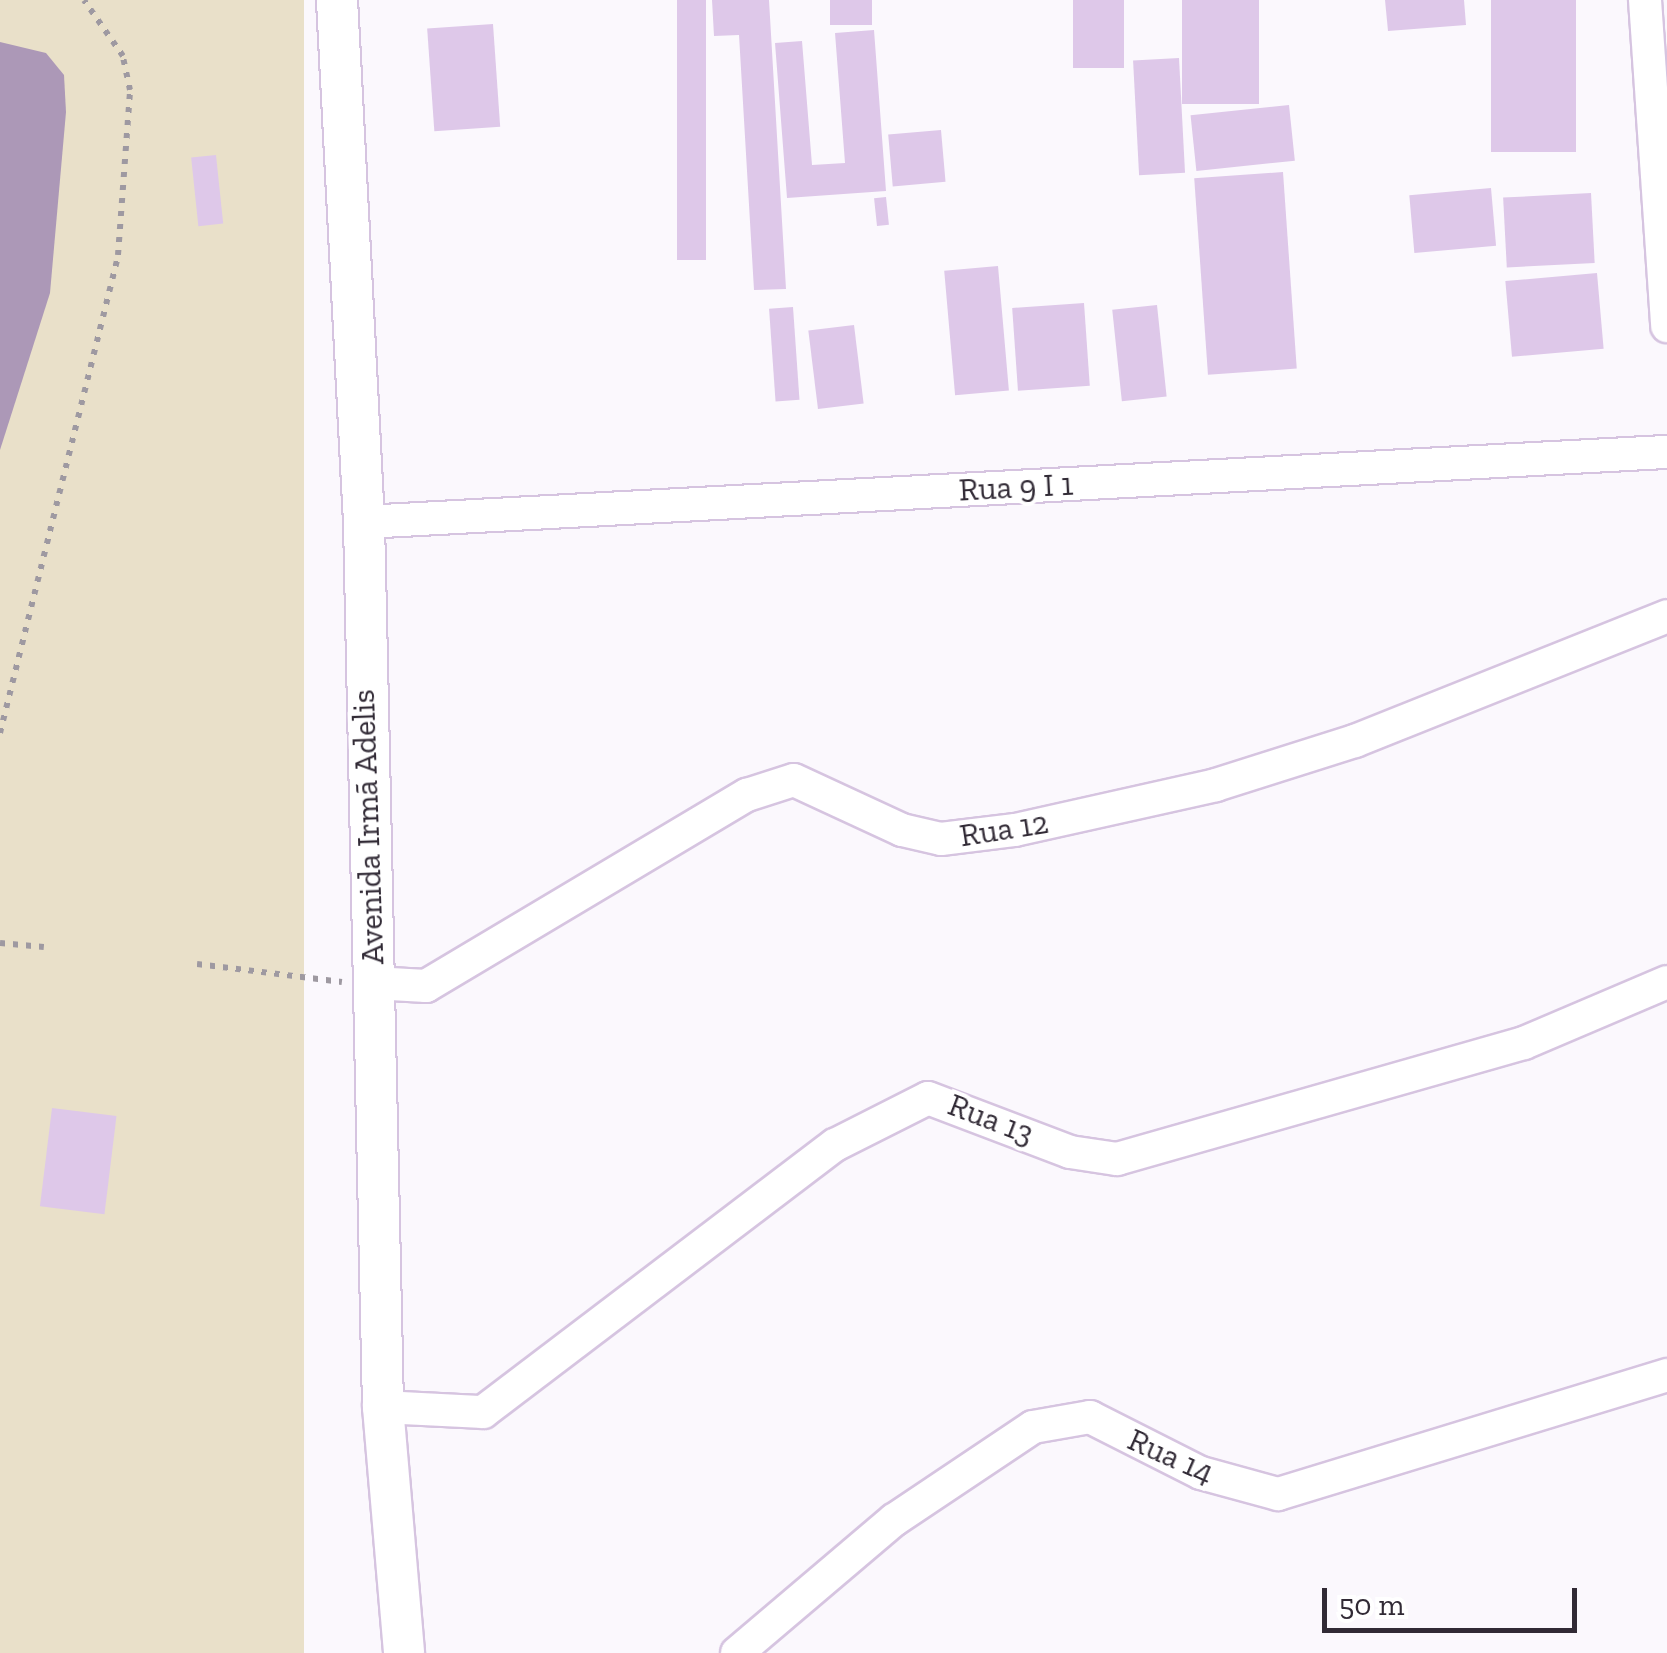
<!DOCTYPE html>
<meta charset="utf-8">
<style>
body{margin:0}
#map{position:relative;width:1667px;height:1653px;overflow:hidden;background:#fbf8fd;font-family:"Zilla Slab",serif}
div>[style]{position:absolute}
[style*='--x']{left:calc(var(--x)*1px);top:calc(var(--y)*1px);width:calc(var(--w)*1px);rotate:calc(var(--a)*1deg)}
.green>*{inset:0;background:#e9e0c9;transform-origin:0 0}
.water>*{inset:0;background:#ac98b7}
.building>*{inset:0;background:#dec8e9;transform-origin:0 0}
.path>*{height:6px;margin-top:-3px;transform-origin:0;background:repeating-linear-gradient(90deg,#9e99a1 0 5px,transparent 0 13px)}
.roads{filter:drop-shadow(2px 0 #d6c4e0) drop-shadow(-2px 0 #d6c4e0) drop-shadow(0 2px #d6c4e0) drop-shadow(0 -2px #d6c4e0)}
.minor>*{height:32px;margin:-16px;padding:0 16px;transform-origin:16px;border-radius:16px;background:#fff}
.tertiary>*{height:40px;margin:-20px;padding:0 20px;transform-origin:20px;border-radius:20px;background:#fff}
span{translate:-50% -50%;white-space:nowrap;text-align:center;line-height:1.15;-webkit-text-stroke:8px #fff;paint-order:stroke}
.street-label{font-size:32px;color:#312a35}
.scale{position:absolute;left:1322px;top:1588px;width:255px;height:45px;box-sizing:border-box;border:5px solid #312a35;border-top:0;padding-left:12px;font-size:30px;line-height:35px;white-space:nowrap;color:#312a35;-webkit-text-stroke:8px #fff;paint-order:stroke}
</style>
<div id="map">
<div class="green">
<div style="left:0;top:0;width:304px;height:1653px"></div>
</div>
<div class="water">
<div style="clip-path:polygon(0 42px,46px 53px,64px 75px,66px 112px,50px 293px,0 450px)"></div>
</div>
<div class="building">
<div style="left:677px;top:0;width:29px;height:260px"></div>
<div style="clip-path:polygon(712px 0,769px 0,786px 289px,754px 290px,739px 35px,714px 36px)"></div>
<div style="left:830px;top:0;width:42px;height:25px"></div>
<div style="left:1073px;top:0;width:51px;height:68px"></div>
<div style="left:1182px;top:0;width:77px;height:104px"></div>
<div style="clip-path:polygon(1385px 0,1464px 0,1466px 25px,1388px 31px)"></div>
<div style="left:1491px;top:0;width:85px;height:152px"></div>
<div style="left:493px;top:24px;width:103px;height:66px;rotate:86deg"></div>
<div style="clip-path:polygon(874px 30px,886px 191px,787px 198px,775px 43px,802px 41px,812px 165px,845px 163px,835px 33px)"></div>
<div style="left:1179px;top:58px;width:115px;height:46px;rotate:87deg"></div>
<div style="left:1289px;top:105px;width:56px;height:99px;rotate:84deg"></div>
<div style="left:941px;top:130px;width:52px;height:53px;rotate:85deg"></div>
<div style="left:216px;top:155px;width:69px;height:25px;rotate:84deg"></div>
<div style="left:1283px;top:172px;width:197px;height:89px;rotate:86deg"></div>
<div style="left:1491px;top:188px;width:58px;height:82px;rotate:85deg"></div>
<div style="left:1591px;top:193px;width:70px;height:88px;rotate:87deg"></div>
<div style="left:886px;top:197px;width:28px;height:12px;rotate:84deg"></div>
<div style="left:998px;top:266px;width:125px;height:54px;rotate:85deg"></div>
<div style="left:1597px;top:273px;width:76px;height:92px;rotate:85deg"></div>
<div style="left:1084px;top:303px;width:83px;height:72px;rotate:86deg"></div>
<div style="left:1157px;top:305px;width:92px;height:45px;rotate:84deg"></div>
<div style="left:793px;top:307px;width:93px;height:24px;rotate:86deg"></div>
<div style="left:854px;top:325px;width:79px;height:46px;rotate:83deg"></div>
<div style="left:52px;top:1108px;width:65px;height:99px;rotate:7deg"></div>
</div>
<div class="path">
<div style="--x:0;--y:733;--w:492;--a:-76.1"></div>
<div style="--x:118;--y:255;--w:165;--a:-85.8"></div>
<div style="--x:130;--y:90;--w:35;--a:-102"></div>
<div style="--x:123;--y:56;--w:68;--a:-124.9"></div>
<div style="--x:0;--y:943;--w:44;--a:5.2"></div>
<div style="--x:197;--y:964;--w:146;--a:7.1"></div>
</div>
<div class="roads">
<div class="minor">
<div style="--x:1645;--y:0;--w:327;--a:86.1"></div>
<div style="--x:364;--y:522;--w:1305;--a:-3.08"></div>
<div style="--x:373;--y:983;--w:53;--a:3.2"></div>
<div style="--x:426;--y:986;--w:374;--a:-30.8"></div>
<div style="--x:747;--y:795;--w:49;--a:-17.7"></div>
<div style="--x:794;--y:780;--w:119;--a:24.8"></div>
<div style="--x:902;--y:830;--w:40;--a:13"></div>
<div style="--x:941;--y:839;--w:75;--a:-6.9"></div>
<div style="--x:1015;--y:830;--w:206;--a:-12.6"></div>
<div style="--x:1216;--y:785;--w:146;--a:-17.6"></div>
<div style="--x:1355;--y:741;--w:336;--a:-21.8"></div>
<div style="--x:383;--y:1407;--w:100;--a:2.9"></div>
<div style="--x:483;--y:1412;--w:442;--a:-37.2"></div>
<div style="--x:835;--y:1145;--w:104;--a:-26.8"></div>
<div style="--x:928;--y:1098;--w:152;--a:20.8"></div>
<div style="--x:1070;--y:1152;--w:48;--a:8.5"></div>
<div style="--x:1117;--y:1159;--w:423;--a:-15.9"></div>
<div style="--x:1524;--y:1043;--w:155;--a:-23.1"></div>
<div style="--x:737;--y:1653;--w:206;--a:-40.3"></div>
<div style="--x:894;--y:1520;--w:167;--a:-33.8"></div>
<div style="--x:1033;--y:1427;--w:58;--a:-10"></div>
<div style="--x:1090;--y:1417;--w:124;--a:26.8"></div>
<div style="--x:1201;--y:1473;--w:80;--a:15.3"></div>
<div style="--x:1278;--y:1494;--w:407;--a:-17"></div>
</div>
<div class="tertiary">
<div style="--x:337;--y:0;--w:523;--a:87.04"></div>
<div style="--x:364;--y:522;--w:885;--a:88.77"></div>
<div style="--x:383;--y:1407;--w:247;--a:85.1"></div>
</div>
</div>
<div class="street-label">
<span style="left:1016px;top:487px;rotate:-3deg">Rua 9 I 1</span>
<span style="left:368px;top:827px;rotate:-92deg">Avenida Irmã Adelis</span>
<span style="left:1004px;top:829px;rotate:-9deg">Rua 12</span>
<span style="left:991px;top:1119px;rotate:21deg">Rua 13</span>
<span style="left:1171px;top:1456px;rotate:24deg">Rua 14</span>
</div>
<div class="scale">50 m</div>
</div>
